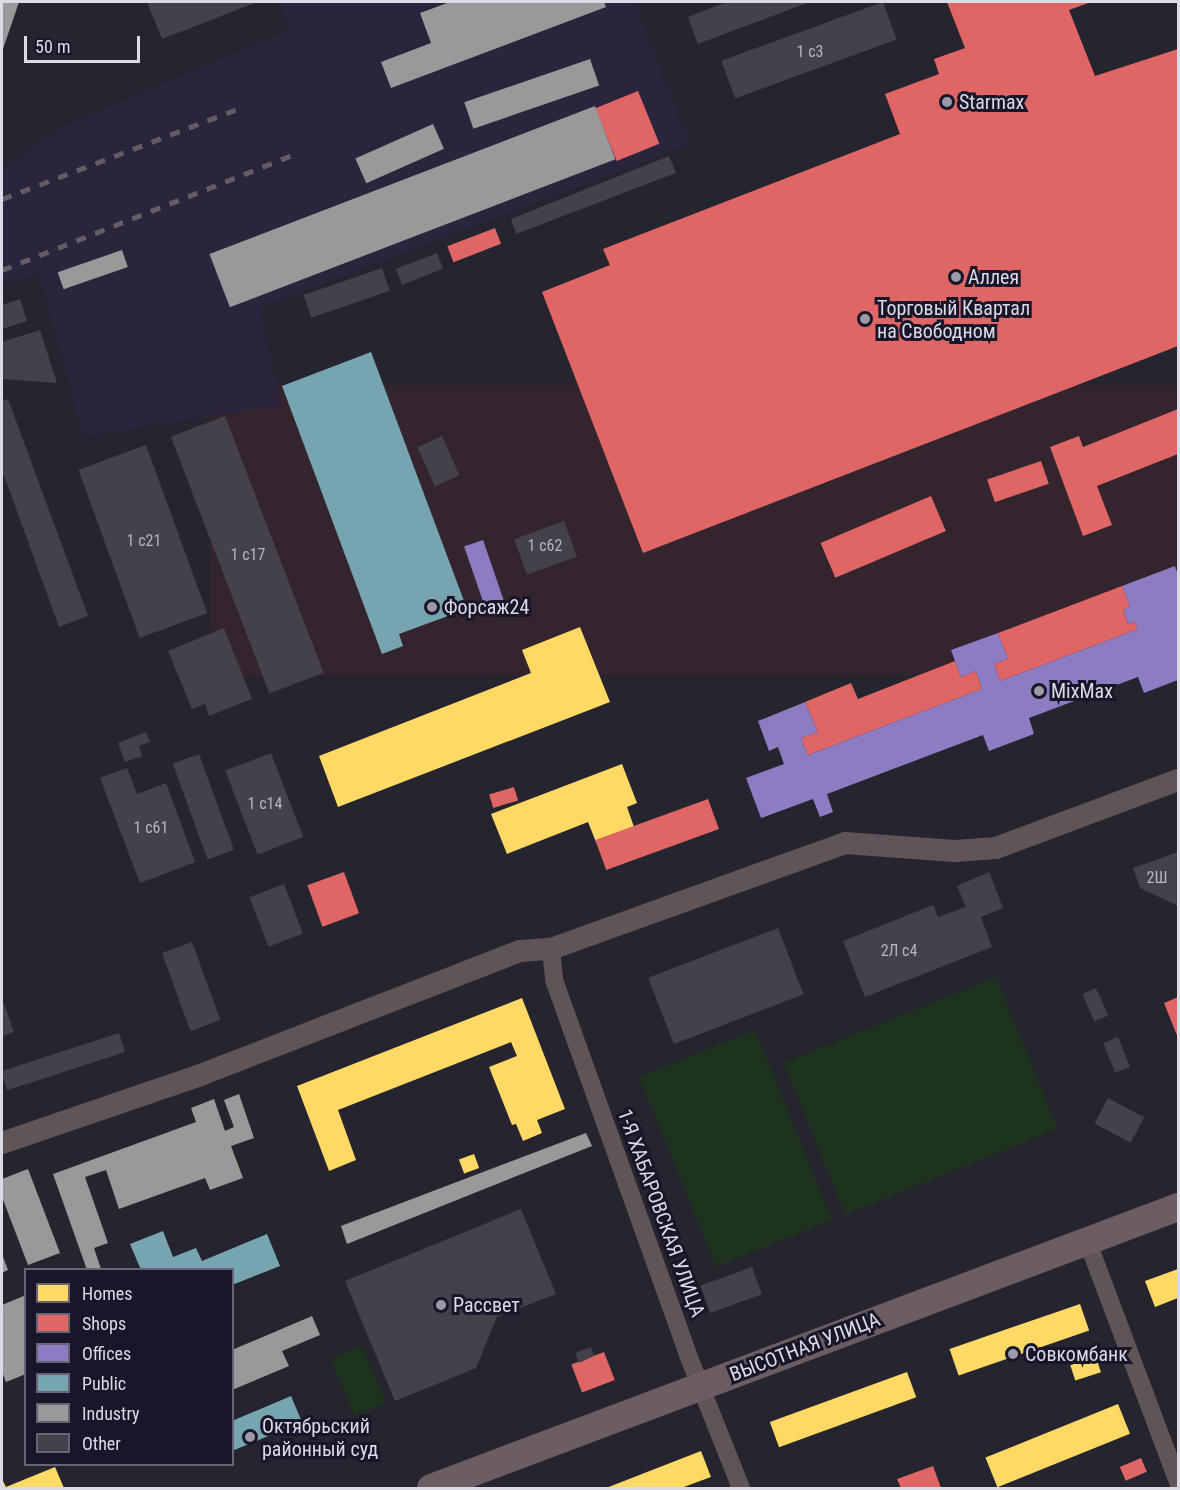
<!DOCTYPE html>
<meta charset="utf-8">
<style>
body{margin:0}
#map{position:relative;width:1180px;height:1490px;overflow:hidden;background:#26242f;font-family:"Roboto Condensed",sans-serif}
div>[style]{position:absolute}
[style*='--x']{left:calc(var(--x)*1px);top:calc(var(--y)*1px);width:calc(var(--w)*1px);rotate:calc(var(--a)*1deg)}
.commercial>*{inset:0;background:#33242e;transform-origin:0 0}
.built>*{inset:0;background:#2a253d}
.green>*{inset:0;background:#1d331e;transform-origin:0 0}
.homes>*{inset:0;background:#ffd966;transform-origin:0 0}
.shops>*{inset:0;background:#e06666;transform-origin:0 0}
.offices>*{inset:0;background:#8e7cc3;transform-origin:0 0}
.public>*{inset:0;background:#76a5af}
.industry>*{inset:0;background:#999;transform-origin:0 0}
.building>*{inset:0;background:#45414a;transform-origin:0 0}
.minor>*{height:18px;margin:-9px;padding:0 9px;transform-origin:9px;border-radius:9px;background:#605457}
.tertiary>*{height:22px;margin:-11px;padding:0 11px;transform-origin:11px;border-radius:11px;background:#605457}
.primary>*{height:28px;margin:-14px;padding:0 14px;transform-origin:14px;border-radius:14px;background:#6c5d62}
.rail>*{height:4.5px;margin-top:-2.25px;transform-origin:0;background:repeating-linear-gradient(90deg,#635d63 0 10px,transparent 0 20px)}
.dots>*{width:16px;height:16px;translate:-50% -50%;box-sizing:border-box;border:3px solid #1a1629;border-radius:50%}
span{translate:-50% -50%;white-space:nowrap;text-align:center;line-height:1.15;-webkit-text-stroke:6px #1a1629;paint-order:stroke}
.number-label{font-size:16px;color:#b7b4c0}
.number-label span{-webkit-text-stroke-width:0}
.poi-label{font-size:20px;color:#dddae8}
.left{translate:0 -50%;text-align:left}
.street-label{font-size:20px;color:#dddae8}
.frame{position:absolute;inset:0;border:3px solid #dddae8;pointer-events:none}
.legend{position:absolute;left:24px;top:1268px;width:210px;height:198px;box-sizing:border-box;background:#1a1629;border:2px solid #686475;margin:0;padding:8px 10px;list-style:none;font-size:18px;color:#dddae8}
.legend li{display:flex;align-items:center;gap:12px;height:30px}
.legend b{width:30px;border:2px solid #686475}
.scale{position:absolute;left:24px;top:36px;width:116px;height:27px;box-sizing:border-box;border:3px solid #dddae8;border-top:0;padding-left:8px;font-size:18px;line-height:21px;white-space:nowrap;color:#dddae8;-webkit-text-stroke:4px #1a1629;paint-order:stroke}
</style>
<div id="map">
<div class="commercial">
<div style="left:1178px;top:385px;width:290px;height:968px;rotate:90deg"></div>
</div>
<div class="built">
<div style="clip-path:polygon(280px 2px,634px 2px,691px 144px,259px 308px,281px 405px,84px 437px,39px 273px,2px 286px,2px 170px,53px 131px,289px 30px)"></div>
</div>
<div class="green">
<div style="left:996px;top:977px;width:164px;height:229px;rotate:68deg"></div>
<div style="left:755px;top:1030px;width:205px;height:125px;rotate:68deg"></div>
<div style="left:362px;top:1346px;width:62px;height:34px;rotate:67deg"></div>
</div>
<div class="homes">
<div style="clip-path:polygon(580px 627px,610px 702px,338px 807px,319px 756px,531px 673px,522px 650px)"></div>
<div style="clip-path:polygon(622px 764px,637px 803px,627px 807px,634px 827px,596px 842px,588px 822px,507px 854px,491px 814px)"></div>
<div style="clip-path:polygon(522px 998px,565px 1109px,537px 1120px,542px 1133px,523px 1141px,516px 1124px,512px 1125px,489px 1067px,517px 1056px,511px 1042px,338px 1110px,356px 1160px,329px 1171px,297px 1086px)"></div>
<div style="left:474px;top:1154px;width:15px;height:16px;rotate:70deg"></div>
<div style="clip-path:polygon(1178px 1269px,1178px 1298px,1155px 1307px,1145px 1281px)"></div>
<div style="left:1080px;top:1304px;width:28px;height:138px;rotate:71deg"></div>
<div style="left:1096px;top:1357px;width:16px;height:27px;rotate:72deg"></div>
<div style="left:907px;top:1372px;width:27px;height:146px;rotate:70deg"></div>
<div style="left:1118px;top:1404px;width:32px;height:143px;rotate:68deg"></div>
<div style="clip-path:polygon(701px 1451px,711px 1477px,681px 1488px,606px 1488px)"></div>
<div style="clip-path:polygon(55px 1467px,64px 1488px,2px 1488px,3px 1481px,6px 1487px)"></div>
</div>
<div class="shops">
<div style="clip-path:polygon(947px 2px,1091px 2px,1069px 10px,1095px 76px,1178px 49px,1178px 346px,643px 553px,542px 292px,610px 265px,603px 249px,900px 134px,885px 94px,939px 74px,934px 59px,965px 48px)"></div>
<div style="left:638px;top:91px;width:57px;height:46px;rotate:68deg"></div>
<div style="left:495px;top:228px;width:17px;height:51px;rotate:69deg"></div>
<div style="clip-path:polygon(1178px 409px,1178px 454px,1097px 486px,1112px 525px,1083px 536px,1050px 447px,1079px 436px,1083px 447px)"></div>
<div style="left:1041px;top:461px;width:24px;height:57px;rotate:71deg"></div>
<div style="left:931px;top:496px;width:38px;height:120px;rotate:67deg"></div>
<div style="clip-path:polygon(1122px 586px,1130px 607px,1123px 610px,1128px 624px,1135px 622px,1138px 629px,1000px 681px,994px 664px,1008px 659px,998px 633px)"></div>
<div style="clip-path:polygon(955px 661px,961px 677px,976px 671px,982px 689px,808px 755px,801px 738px,818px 732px,805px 702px,851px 683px,858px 699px)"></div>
<div style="left:514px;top:787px;width:14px;height:26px;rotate:73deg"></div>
<div style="left:708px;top:799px;width:32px;height:120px;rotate:70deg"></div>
<div style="left:344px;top:872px;width:44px;height:39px;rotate:70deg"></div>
<div style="clip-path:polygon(1178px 997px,1178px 1038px,1164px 1003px)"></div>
<div style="left:604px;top:1352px;width:30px;height:35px;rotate:69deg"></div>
<div style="left:1141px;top:1458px;width:15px;height:23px;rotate:67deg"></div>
<div style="clip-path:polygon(933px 1466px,941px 1488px,901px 1488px,897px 1479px)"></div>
</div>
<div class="offices">
<div style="left:483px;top:540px;width:74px;height:20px;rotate:71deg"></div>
<div style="clip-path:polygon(1175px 566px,1178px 576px,1178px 680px,1144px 693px,1138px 677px,1029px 718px,1034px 734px,989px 751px,983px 735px,827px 794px,833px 812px,820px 817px,813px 799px,761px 818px,746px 778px,784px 764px,778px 747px,769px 751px,758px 721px,805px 702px,818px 732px,801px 738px,808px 755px,982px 689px,976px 671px,961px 677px,951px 650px,998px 633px,1008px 659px,994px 664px,1000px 681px,1138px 629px,1135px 622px,1128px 624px,1123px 610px,1130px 607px,1122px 586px)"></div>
</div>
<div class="public">
<div style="clip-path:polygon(371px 352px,467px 609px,399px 634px,403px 646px,382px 654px,282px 386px)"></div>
<div style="clip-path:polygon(163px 1231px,173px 1257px,196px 1248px,202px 1261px,267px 1234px,280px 1266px,232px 1285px,232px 1270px,141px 1270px,130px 1244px)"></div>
<div style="clip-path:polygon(291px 1396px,302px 1422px,232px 1451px,232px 1421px)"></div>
</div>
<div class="industry">
<div style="clip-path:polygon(2px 2px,19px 2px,2px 52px)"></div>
<div style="clip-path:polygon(450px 2px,604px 2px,606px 7px,391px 88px,381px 62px,431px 43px,420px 13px)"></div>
<div style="left:590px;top:59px;width:28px;height:133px;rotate:71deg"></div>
<div style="left:595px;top:106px;width:57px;height:413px;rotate:69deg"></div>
<div style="left:433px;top:124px;width:27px;height:85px;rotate:66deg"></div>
<div style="left:122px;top:250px;width:18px;height:68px;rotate:71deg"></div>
<div style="clip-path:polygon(239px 1094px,254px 1138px,231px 1146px,243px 1178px,210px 1190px,205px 1178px,119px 1209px,106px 1170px,85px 1177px,108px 1243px,94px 1248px,101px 1269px,87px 1270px,53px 1174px,196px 1122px,191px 1108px,214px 1099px,225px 1131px,234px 1127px,224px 1100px)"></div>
<div style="clip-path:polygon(586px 1133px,592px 1146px,347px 1244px,341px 1226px)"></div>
<div style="clip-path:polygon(28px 1169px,60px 1253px,28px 1265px,2px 1197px,2px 1179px)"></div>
<div style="clip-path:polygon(2px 1254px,8px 1270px,2px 1273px)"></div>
<div style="clip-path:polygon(26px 1295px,26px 1374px,6px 1382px,2px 1372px,2px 1305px)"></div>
<div style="clip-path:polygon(312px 1316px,320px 1335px,282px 1351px,289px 1366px,232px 1390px,232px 1350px)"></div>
</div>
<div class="building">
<div style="clip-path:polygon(147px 2px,257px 2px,162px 39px)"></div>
<div style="clip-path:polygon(727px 2px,810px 2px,698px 44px,688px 17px)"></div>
<div style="left:883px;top:2px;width:40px;height:172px;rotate:70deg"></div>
<div style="clip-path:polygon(669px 156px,676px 173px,516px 234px,511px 219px)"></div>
<div style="left:437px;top:253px;width:17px;height:44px;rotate:69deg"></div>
<div style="left:382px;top:268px;width:24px;height:83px;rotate:71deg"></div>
<div style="clip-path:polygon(20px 299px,27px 321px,2px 329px,2px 305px)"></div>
<div style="clip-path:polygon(40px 330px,57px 383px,2px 379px,2px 342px)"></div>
<div style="clip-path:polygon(8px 399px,88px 616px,59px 627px,2px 470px,2px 401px)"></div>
<div style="left:225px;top:416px;width:275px;height:58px;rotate:69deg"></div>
<div style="left:442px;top:436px;width:43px;height:27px;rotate:66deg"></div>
<div style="left:146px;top:445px;width:179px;height:72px;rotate:70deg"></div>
<div style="left:564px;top:521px;width:38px;height:53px;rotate:70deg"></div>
<div style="clip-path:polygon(224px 628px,252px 699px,209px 716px,205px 704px,192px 709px,168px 651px)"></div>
<div style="clip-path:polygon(146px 732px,150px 742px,139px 746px,142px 756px,125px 762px,118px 743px)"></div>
<div style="left:271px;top:753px;width:90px;height:49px;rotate:69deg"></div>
<div style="left:199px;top:754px;width:102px;height:28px;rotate:70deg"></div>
<div style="clip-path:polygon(127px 768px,137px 794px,166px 783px,195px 862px,140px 883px,100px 778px)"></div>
<div style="clip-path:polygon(1178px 852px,1178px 906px,1140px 888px,1133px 868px)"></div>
<div style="clip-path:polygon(989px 872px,1003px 908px,981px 917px,992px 947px,865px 997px,843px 941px,933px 905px,938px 917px,966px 907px,957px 886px)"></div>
<div style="left:284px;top:884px;width:53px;height:37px;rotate:69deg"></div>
<div style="left:778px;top:928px;width:71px;height:139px;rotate:69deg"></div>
<div style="left:192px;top:942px;width:83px;height:32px;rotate:70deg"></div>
<div style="left:1096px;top:988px;width:30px;height:15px;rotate:66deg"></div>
<div style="clip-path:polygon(2px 998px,14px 1032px,2px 1036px)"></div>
<div style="left:119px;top:1033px;width:20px;height:124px;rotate:72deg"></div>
<div style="left:1118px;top:1037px;width:32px;height:16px;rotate:68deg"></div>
<div style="left:1108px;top:1098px;width:41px;height:29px;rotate:28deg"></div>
<div style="clip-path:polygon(521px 1209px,556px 1294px,497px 1317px,476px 1368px,395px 1401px,345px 1281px)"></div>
<div style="left:752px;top:1267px;width:29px;height:55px;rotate:70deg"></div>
<div style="clip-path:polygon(591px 1347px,594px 1356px,579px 1363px,575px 1353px)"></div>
</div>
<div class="minor">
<div style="--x:551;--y:949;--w:31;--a:84"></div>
<div style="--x:554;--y:980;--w:398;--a:70.3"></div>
<div style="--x:688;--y:1355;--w:143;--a:68.3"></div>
<div style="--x:1087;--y:1240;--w:259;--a:69.4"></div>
</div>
<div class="tertiary">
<div style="--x:2;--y:1143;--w:213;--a:-18.9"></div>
<div style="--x:203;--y:1074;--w:340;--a:-21.2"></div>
<div style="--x:520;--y:951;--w:31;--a:-4"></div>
<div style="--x:551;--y:949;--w:313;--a:-19.8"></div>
<div style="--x:845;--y:843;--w:110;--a:4.2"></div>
<div style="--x:955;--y:851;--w:41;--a:-4.2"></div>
<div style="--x:996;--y:848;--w:194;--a:-20.5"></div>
</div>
<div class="primary">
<div style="--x:431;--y:1488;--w:798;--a:-20.61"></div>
</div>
<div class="rail">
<div style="--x:2;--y:199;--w:258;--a:-20.9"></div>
<div style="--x:2;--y:270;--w:313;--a:-21.6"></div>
</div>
<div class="dots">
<div style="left:947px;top:102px;background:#9d9aa7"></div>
<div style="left:956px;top:277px;background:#9d9aa7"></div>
<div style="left:865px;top:319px;background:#9d9aa7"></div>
<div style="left:432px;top:607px;background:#9d9aa7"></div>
<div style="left:1039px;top:691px;background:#9d9aa7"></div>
<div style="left:441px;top:1305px;background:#9d9aa7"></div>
<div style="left:1013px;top:1354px;background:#9d9aa7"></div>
<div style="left:250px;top:1437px;background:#9d9aa7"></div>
</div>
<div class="number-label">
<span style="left:810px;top:52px">1 с3</span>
<span style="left:144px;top:541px">1 с21</span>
<span style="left:545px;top:546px">1 с62</span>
<span style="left:248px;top:555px">1 с17</span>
<span style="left:265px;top:804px">1 с14</span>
<span style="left:151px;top:828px">1 с61</span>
<span style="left:1157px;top:878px">2Ш</span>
<span style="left:899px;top:951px">2Л с4</span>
</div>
<div class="poi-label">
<span class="left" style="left:959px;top:102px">Starmax</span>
<span class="left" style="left:968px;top:277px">Аллея</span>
<span class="left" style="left:877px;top:320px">Торговый Квартал<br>на Свободном</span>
<span class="left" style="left:444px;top:607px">Форсаж24</span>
<span class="left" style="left:1051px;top:691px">MixMax</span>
<span class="left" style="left:453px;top:1305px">Рассвет</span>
<span class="left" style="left:1025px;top:1354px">Совкомбанк</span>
<span class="left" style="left:262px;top:1438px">Октябрьский<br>районный суд</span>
</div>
<div class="street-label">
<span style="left:661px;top:1213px;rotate:70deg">1-Я ХАБАРОВСКАЯ УЛИЦА</span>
<span style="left:805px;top:1347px;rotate:-21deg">ВЫСОТНАЯ УЛИЦА</span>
</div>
<div class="frame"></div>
<ul class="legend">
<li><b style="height:16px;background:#ffd966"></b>Homes</li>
<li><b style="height:16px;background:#e06666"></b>Shops</li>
<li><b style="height:16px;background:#8e7cc3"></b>Offices</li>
<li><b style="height:16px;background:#76a5af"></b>Public</li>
<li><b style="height:16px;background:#999"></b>Industry</li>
<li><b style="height:16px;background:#45414a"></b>Other</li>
</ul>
<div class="scale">50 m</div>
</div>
